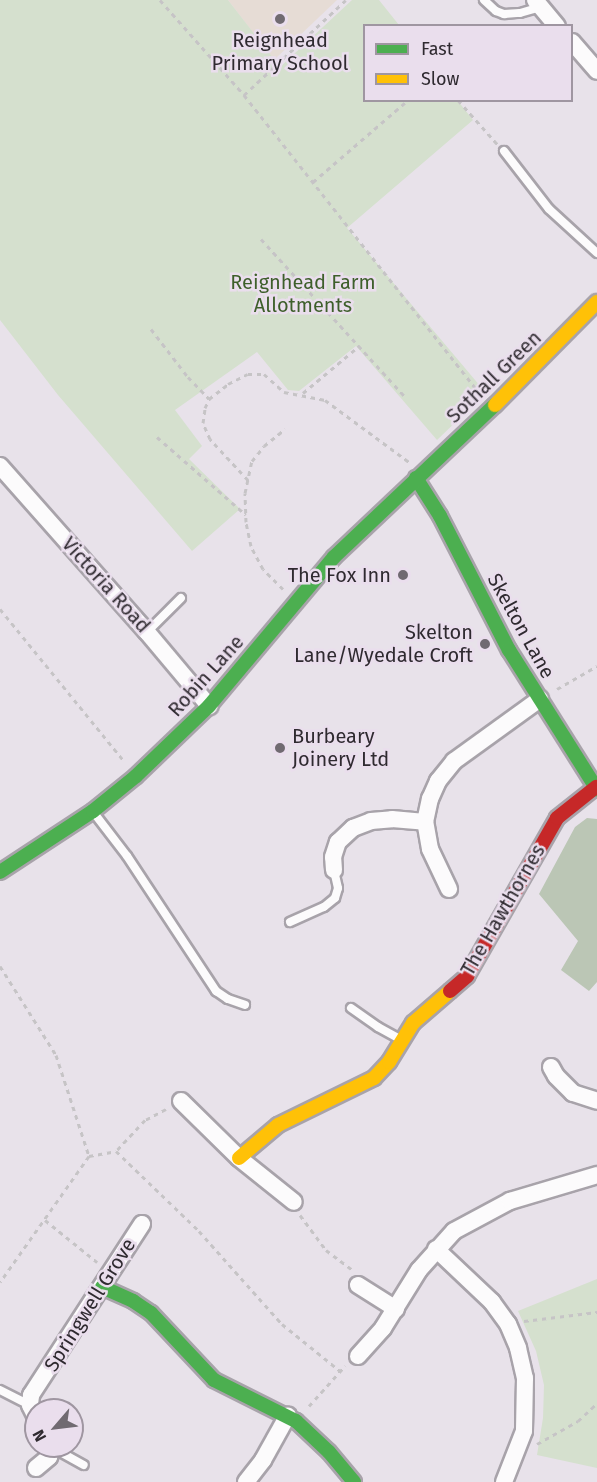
<!DOCTYPE html>
<style>
body{margin:0}
#map{position:relative;width:597px;height:1482px;overflow:hidden;background:#e8e2ea;font-family:"Fira Sans",sans-serif}
div>[style]{position:absolute}
[style*='--x']{left:calc(var(--x)*1px);top:calc(var(--y)*1px);width:calc(var(--w)*1px);rotate:calc(var(--a)*1deg)}
.education>*{inset:0;background:#e6dcd5}
.green>*{inset:0;background:#d5e0ce}
.forest>*{inset:0;background:#bbc6b5}
.path>*{height:3px;margin-top:-1.5px;transform-origin:0;background:repeating-linear-gradient(90deg,#c6c4c6 0 4.5px,transparent 0 9px)}
.roads{filter:drop-shadow(2px 0 #a8a3aa) drop-shadow(-2px 0 #a8a3aa) drop-shadow(0 2px #a8a3aa) drop-shadow(0 -2px #a8a3aa)}
.lane>*{height:8px;margin:-4px;padding:0 4px;transform-origin:4px;border-radius:4px;background:#fcfbfc}
.street>*{height:16px;margin:-8px;padding:0 8px;transform-origin:8px;border-radius:8px;background:#fcfbfc}
.fast>*{height:14px;margin:-7px;padding:0 7px;transform-origin:7px;border-radius:7px;background:#4caf50}
.slow>*{height:14px;margin:-7px;padding:0 7px;transform-origin:7px;border-radius:7px;background:#ffc107}
.jam>*{height:14px;margin:-7px;padding:0 7px;transform-origin:7px;border-radius:7px;background:#c62828}
.dots>*{width:16px;height:16px;translate:-50% -50%;box-sizing:border-box;border:3px solid #eadeed;border-radius:50%}
span{translate:-50% -50%;white-space:nowrap;text-align:center;line-height:1.15;-webkit-text-stroke:5px #eadeed;paint-order:stroke}
.poi-label{font-size:20px;color:#2f2a30}
.right{translate:-100% -50%;text-align:right}
.left{translate:0 -50%;text-align:left}
.park-label{font-size:20px;color:#3e5f2b}
.street-label{font-size:20px;color:#2f2a30}
.legend{position:absolute;left:363px;top:24px;width:210px;height:78px;box-sizing:border-box;background:#eadeed;border:2px solid #9f96a1;margin:0;padding:8px 10px;list-style:none;font-size:18px;color:#2f2a30}
.legend li{display:flex;align-items:center;gap:12px;height:30px}
.legend b{width:30px;border:2px solid #9f96a1}
.north{position:absolute;left:24px;top:1398px;width:60px;height:60px;box-sizing:border-box;background:#eadeed;border:2px solid #9f96a1;border-radius:50%;rotate:242deg;font-size:16px;font-weight:700;line-height:24px;text-align:center;color:#2f2a30}
.north::after{content:'';display:block;margin:auto;width:21px;height:27px;background:#706a71;clip-path:polygon(50% 0,100% 100%,50% 72%,0 100%)}
</style>
<div id="map">
<div class="education">
<div style="clip-path:polygon(228px 0,337px 0,274px 60px)"></div>
</div>
<div class="green">
<div style="clip-path:polygon(0 0,228px 0,280px 67px,352px 0,379px 0,399px 25px,364px 26px,364px 100px,458px 101px,473px 120px,347px 228px,486px 393px,437px 440px,356px 346px,299px 391px,288px 390px,257px 352px,175px 410px,202px 446px,189px 459px,240px 509px,192px 551px,58px 395px,0 320px)"></div>
<div style="clip-path:polygon(597px 1279px,597px 1468px,537px 1455px,543px 1418px,544px 1385px,536px 1351px,518px 1311px)"></div>
</div>
<div class="forest">
<div style="clip-path:polygon(587px 818px,597px 819px,597px 982px,589px 991px,561px 970px,578px 941px,539px 894px,575px 827px)"></div>
</div>
<div class="path">
<div style="--x:160;--y:0;--w:127;--a:48.5"></div>
<div style="--x:244;--y:95;--w:381;--a:51.7"></div>
<div style="--x:244;--y:95;--w:139;--a:-43"></div>
<div style="--x:458;--y:100;--w:59;--a:48.4"></div>
<div style="--x:313;--y:182;--w:125;--a:-40.8"></div>
<div style="--x:261;--y:239;--w:215;--a:47.6"></div>
<div style="--x:151;--y:329;--w:61;--a:52.4"></div>
<div style="--x:188;--y:377;--w:30;--a:46"></div>
<div style="--x:303;--y:393;--w:73;--a:-40"></div>
<div style="--x:157;--y:437;--w:118;--a:41.2"></div>
<div style="--x:248;--y:480;--w:56;--a:-132.8"></div>
<div style="--x:210;--y:439;--w:17;--a:-114"></div>
<div style="--x:203;--y:423;--w:15;--a:-82"></div>
<div style="--x:205;--y:408;--w:10;--a:-66"></div>
<div style="--x:209;--y:399;--w:24;--a:-38"></div>
<div style="--x:228;--y:384;--w:22;--a:-27"></div>
<div style="--x:248;--y:374;--w:16;--a:0"></div>
<div style="--x:264;--y:374;--w:27;--a:42"></div>
<div style="--x:284;--y:392;--w:42;--a:11"></div>
<div style="--x:325;--y:400;--w:104;--a:36.4"></div>
<div style="--x:283;--y:589;--w:28;--a:-135"></div>
<div style="--x:263;--y:569;--w:26;--a:-118"></div>
<div style="--x:251;--y:546;--w:25;--a:-102"></div>
<div style="--x:246;--y:522;--w:29;--a:-92"></div>
<div style="--x:245;--y:493;--w:33;--a:-78"></div>
<div style="--x:252;--y:461;--w:19;--a:-51"></div>
<div style="--x:264;--y:446;--w:27;--a:-39"></div>
<div style="--x:0;--y:609;--w:196;--a:50.8"></div>
<div style="--x:557;--y:689;--w:46;--a:-29.9"></div>
<div style="--x:0;--y:966;--w:105;--a:57.8"></div>
<div style="--x:56;--y:1055;--w:106;--a:71.9"></div>
<div style="--x:89;--y:1156;--w:154;--a:125.2"></div>
<div style="--x:166;--y:1109;--w:24;--a:152"></div>
<div style="--x:145;--y:1120;--w:42;--a:133.1"></div>
<div style="--x:116;--y:1151;--w:115;--a:43.9"></div>
<div style="--x:199;--y:1231;--w:125;--a:48.3"></div>
<div style="--x:282;--y:1324;--w:75;--a:39"></div>
<div style="--x:89;--y:1156;--w:27;--a:-10"></div>
<div style="--x:300;--y:1215;--w:44;--a:53.4"></div>
<div style="--x:326;--y:1250;--w:34;--a:37"></div>
<div style="--x:45;--y:1220;--w:67;--a:38.9"></div>
<div style="--x:524;--y:1321;--w:74;--a:-7"></div>
<div style="--x:309;--y:1406;--w:54;--a:-48"></div>
<div style="--x:537;--y:1444;--w:47;--a:-29.3"></div>
<div style="--x:578;--y:1421;--w:26;--a:-43"></div>
</div>
<div class="roads">
<div class="lane">
<div style="--x:484;--y:0;--w:16;--a:43"></div>
<div style="--x:496;--y:11;--w:9;--a:21"></div>
<div style="--x:504;--y:14;--w:16;--a:-4"></div>
<div style="--x:520;--y:13;--w:22;--a:-16"></div>
<div style="--x:504;--y:151;--w:73;--a:52.2"></div>
<div style="--x:549;--y:209;--w:65;--a:42.5"></div>
<div style="--x:147;--y:632;--w:48;--a:-45"></div>
<div style="--x:94;--y:813;--w:54;--a:52.5"></div>
<div style="--x:127;--y:856;--w:162;--a:56.6"></div>
<div style="--x:216;--y:991;--w:14;--a:34"></div>
<div style="--x:228;--y:999;--w:18;--a:19"></div>
<div style="--x:290;--y:922;--w:37;--a:-24"></div>
<div style="--x:324;--y:907;--w:14;--a:-39"></div>
<div style="--x:335;--y:898;--w:10;--a:-73"></div>
<div style="--x:338;--y:888;--w:18;--a:-103"></div>
<div style="--x:351;--y:1008;--w:33;--a:35"></div>
<div style="--x:378;--y:1027;--w:26;--a:29"></div>
<div style="--x:0;--y:1390;--w:34;--a:27"></div>
<div style="--x:53;--y:1448;--w:35;--a:29"></div>
</div>
<div class="street">
<div style="--x:535;--y:0;--w:34;--a:50"></div>
<div style="--x:572;--y:42;--w:38;--a:49"></div>
<div style="--x:0;--y:466;--w:222;--a:48.5"></div>
<div style="--x:147;--y:632;--w:97;--a:50"></div>
<div style="--x:334;--y:870;--w:13;--a:-94"></div>
<div style="--x:333;--y:857;--w:16;--a:-72"></div>
<div style="--x:338;--y:842;--w:21;--a:-43"></div>
<div style="--x:353;--y:828;--w:19;--a:-21"></div>
<div style="--x:371;--y:821;--w:21;--a:-5"></div>
<div style="--x:392;--y:819;--w:33;--a:5"></div>
<div style="--x:449;--y:889;--w:44;--a:-115.4"></div>
<div style="--x:430;--y:849;--w:27;--a:-100"></div>
<div style="--x:425;--y:822;--w:24;--a:-78"></div>
<div style="--x:430;--y:799;--w:20;--a:-66"></div>
<div style="--x:438;--y:781;--w:26;--a:-51"></div>
<div style="--x:454;--y:761;--w:106;--a:-35.8"></div>
<div style="--x:551;--y:1067;--w:10;--a:61"></div>
<div style="--x:556;--y:1076;--w:24;--a:45"></div>
<div style="--x:573;--y:1093;--w:25;--a:18"></div>
<div style="--x:181;--y:1101;--w:81;--a:44.5"></div>
<div style="--x:239;--y:1158;--w:70;--a:38.7"></div>
<div style="--x:436;--y:1249;--w:77;--a:43.4"></div>
<div style="--x:492;--y:1302;--w:27;--a:54"></div>
<div style="--x:508;--y:1324;--w:26;--a:67"></div>
<div style="--x:518;--y:1348;--w:31;--a:77"></div>
<div style="--x:525;--y:1378;--w:53;--a:91.1"></div>
<div style="--x:524;--y:1431;--w:55;--a:111.4"></div>
<div style="--x:358;--y:1285;--w:45;--a:32.3"></div>
<div style="--x:358;--y:1356;--w:38;--a:-48"></div>
<div style="--x:383;--y:1328;--w:68;--a:-58.2"></div>
<div style="--x:419;--y:1270;--w:52;--a:-48.1"></div>
<div style="--x:454;--y:1231;--w:64;--a:-28.2"></div>
<div style="--x:510;--y:1201;--w:91;--a:-16.6"></div>
<div style="--x:36;--y:1417;--w:13;--a:-117"></div>
<div style="--x:30;--y:1405;--w:10;--a:-84"></div>
<div style="--x:31;--y:1395;--w:204;--a:-57"></div>
<div style="--x:36;--y:1468;--w:17;--a:-40"></div>
<div style="--x:49;--y:1457;--w:12;--a:-70"></div>
<div style="--x:246;--y:1482;--w:28;--a:-52"></div>
<div style="--x:263;--y:1460;--w:51;--a:-60.9"></div>
</div>
<div class="fast">
<div style="--x:416;--y:478;--w:45;--a:57.7"></div>
<div style="--x:440;--y:516;--w:151;--a:62.8"></div>
<div style="--x:509;--y:650;--w:165;--a:57.7"></div>
<div style="--x:0;--y:872;--w:111;--a:-33.3"></div>
<div style="--x:93;--y:811;--w:55;--a:-39.1"></div>
<div style="--x:136;--y:776;--w:101;--a:-43.8"></div>
<div style="--x:209;--y:706;--w:194;--a:-50"></div>
<div style="--x:334;--y:557;--w:221;--a:-43.4"></div>
<div style="--x:102;--y:1287;--w:34;--a:24"></div>
<div style="--x:133;--y:1301;--w:22;--a:34"></div>
<div style="--x:151;--y:1313;--w:92;--a:46.8"></div>
<div style="--x:214;--y:1380;--w:92;--a:26.6"></div>
<div style="--x:296;--y:1421;--w:45;--a:43.2"></div>
<div style="--x:329;--y:1452;--w:39;--a:50"></div>
</div>
<div class="slow">
<div style="--x:495;--y:405;--w:145;--a:-45.3"></div>
<div style="--x:239;--y:1158;--w:51;--a:-40.2"></div>
<div style="--x:278;--y:1125;--w:107;--a:-26.1"></div>
<div style="--x:374;--y:1078;--w:22;--a:-47"></div>
<div style="--x:389;--y:1062;--w:46;--a:-58.4"></div>
<div style="--x:413;--y:1023;--w:49;--a:-40.9"></div>
</div>
<div class="jam">
<div style="--x:450;--y:991;--w:23;--a:-41"></div>
<div style="--x:467;--y:976;--w:182;--a:-60.3"></div>
<div style="--x:557;--y:818;--w:50;--a:-38.5"></div>
</div>
</div>
<div class="dots">
<div style="left:280px;top:19px;background:#706a71"></div>
<div style="left:403px;top:575px;background:#706a71"></div>
<div style="left:485px;top:644px;background:#706a71"></div>
<div style="left:280px;top:748px;background:#706a71"></div>
</div>
<div class="poi-label">
<span style="left:280px;top:52px">Reignhead<br>Primary School</span>
<span class="right" style="left:391px;top:575px">The Fox Inn</span>
<span class="right" style="left:473px;top:644px">Skelton<br>Lane/Wyedale Croft</span>
<span class="left" style="left:292px;top:748px">Burbeary<br>Joinery Ltd</span>
</div>
<div class="park-label">
<span style="left:303px;top:294px">Reignhead Farm<br>Allotments</span>
</div>
<div class="street-label">
<span style="left:494px;top:377px;rotate:-44deg">Sothall Green</span>
<span style="left:106px;top:585px;rotate:48deg">Victoria Road</span>
<span style="left:521px;top:626px;rotate:61deg">Skelton Lane</span>
<span style="left:206px;top:676px;rotate:-48deg">Robin Lane</span>
<span style="left:503px;top:910px;rotate:-60deg">The Hawthornes</span>
<span style="left:90px;top:1305px;rotate:-58deg">Springwell Grove</span>
</div>
<ul class="legend">
<li><b style="height:8px;background:#4caf50"></b>Fast</li>
<li><b style="height:8px;background:#ffc107"></b>Slow</li>
</ul>
<div class="north">N</div>
</div>
